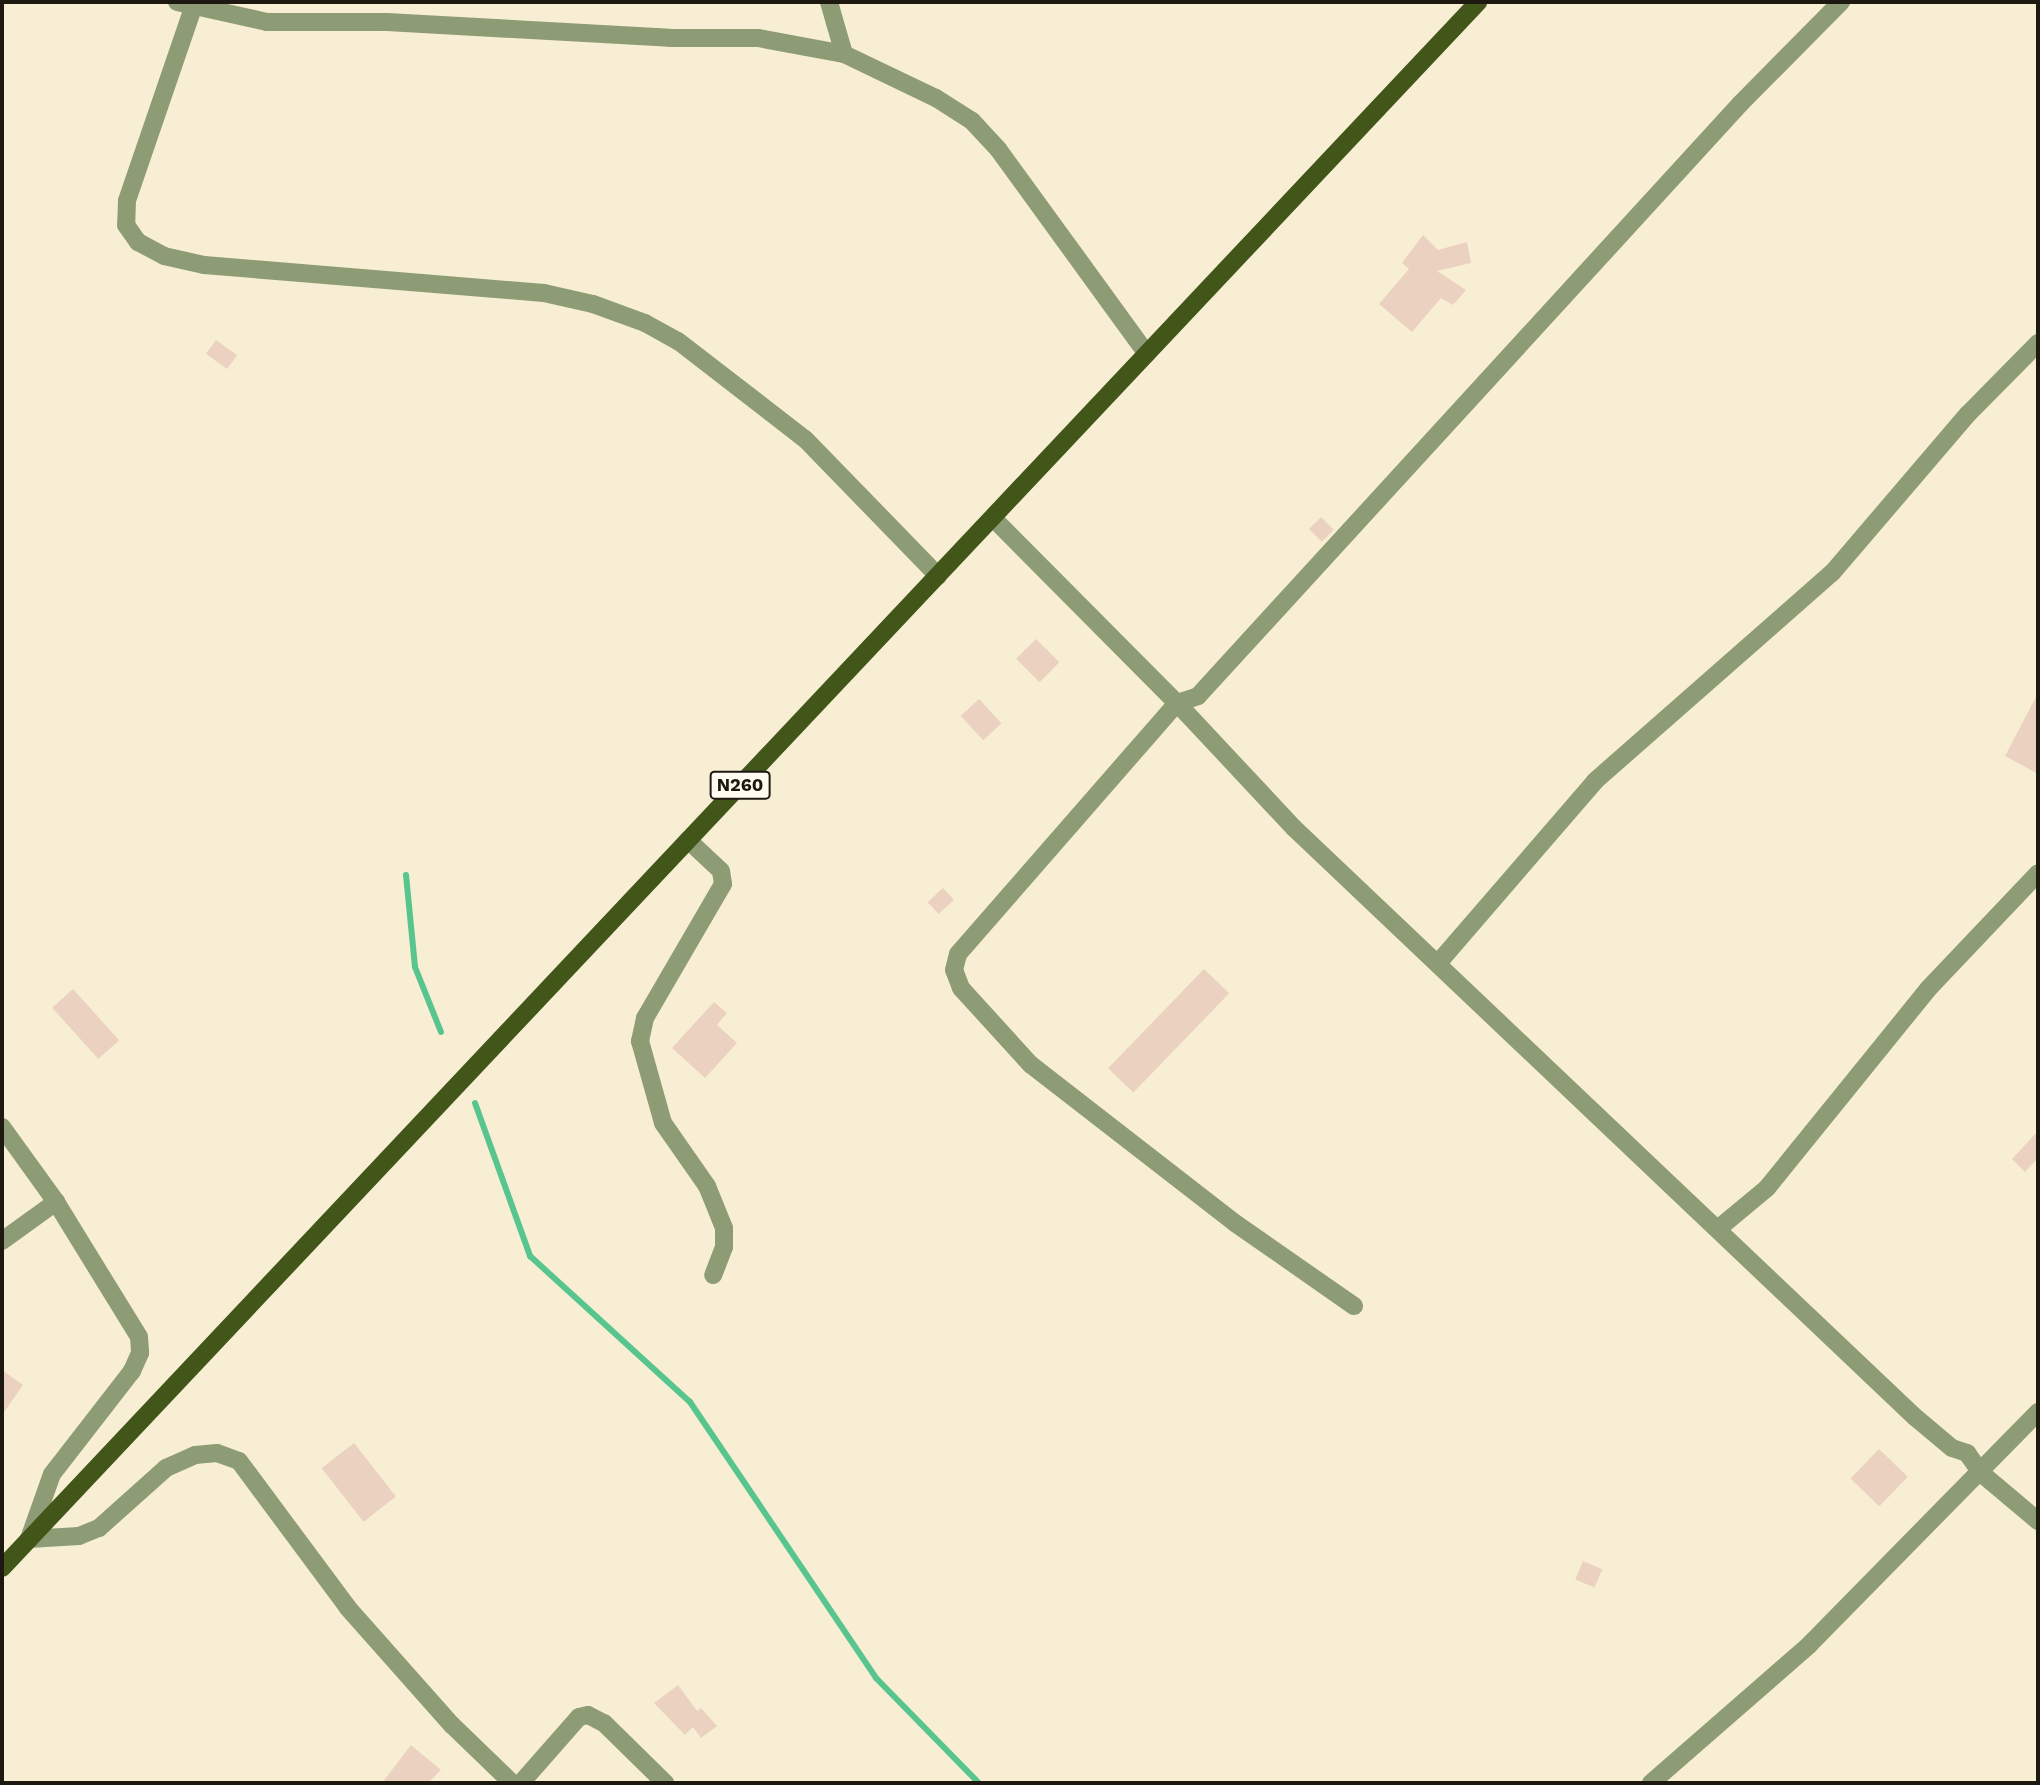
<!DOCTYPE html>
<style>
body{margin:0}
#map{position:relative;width:2040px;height:1785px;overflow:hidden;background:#f7eed3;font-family:"Work Sans",sans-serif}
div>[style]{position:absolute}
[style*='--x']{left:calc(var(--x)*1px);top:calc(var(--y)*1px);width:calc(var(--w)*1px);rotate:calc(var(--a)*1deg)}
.stream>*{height:6px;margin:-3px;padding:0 3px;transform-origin:3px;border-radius:3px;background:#59c58e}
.building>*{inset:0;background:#ebd2c0;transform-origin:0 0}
.minor>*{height:18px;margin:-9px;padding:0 9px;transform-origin:9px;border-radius:9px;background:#8d9c75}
.major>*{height:18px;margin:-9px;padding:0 9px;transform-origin:9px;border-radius:9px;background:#42561a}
span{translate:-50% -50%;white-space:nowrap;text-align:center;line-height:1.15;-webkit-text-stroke:7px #fffbf1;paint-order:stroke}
.shield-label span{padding:2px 5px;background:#fffbf1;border:2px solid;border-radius:5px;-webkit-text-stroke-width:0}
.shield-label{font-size:18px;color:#1d1910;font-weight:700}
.frame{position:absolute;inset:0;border:4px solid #1d1910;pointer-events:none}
</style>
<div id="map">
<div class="stream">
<div style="--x:406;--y:875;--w:92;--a:84.4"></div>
<div style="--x:415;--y:967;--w:70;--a:68.2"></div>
<div style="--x:475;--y:1103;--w:163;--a:70.2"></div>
<div style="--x:530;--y:1256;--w:217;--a:42.4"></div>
<div style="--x:690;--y:1402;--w:333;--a:56"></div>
<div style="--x:876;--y:1678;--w:147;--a:45.6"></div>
</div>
<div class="building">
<div style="clip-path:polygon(1423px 235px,1438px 250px,1467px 242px,1471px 263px,1437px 271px,1466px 290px,1453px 305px,1441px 298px,1412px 332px,1379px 304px,1409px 269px,1402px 263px)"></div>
<div style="left:216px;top:340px;width:26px;height:17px;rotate:36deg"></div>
<div style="left:1321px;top:517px;width:18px;height:17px;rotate:45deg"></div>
<div style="left:1036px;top:639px;width:33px;height:28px;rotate:45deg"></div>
<div style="clip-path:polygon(2038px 693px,2038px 774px,2005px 756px)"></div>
<div style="left:979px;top:699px;width:33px;height:25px;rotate:47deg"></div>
<div style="left:943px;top:888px;width:16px;height:21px;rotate:47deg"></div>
<div style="left:1204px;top:969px;width:35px;height:138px;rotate:44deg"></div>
<div style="left:73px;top:989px;width:69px;height:28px;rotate:48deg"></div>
<div style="clip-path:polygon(714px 1002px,727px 1013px,717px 1025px,737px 1043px,705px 1078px,672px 1048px)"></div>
<div style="clip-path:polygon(2038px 1131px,2038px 1158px,2025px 1172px,2012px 1159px)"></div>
<div style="clip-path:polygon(2px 1370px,23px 1385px,2px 1415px)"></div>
<div style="left:354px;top:1443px;width:68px;height:41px;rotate:52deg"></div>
<div style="left:1879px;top:1449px;width:40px;height:41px;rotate:44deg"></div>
<div style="left:1583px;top:1561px;width:21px;height:20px;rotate:23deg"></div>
<div style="clip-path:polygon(678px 1685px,697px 1711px,701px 1708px,717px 1726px,701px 1738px,693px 1727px,685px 1735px,654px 1703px)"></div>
<div style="clip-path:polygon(411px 1745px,441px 1770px,428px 1783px,382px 1783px)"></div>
</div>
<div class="minor">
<div style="--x:177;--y:2;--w:92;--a:12.5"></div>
<div style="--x:267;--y:22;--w:120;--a:0"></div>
<div style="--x:387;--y:22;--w:283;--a:3.2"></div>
<div style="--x:670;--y:38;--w:88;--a:0"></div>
<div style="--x:758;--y:38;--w:87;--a:10.5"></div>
<div style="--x:844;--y:54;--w:102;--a:25.6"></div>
<div style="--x:936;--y:98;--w:43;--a:32.6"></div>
<div style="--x:972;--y:121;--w:38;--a:47"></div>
<div style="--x:998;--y:149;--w:253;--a:54"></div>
<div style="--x:195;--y:2;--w:210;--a:108.9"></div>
<div style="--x:127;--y:201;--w:24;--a:92"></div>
<div style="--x:126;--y:225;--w:21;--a:55"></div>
<div style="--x:138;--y:242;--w:30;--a:28"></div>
<div style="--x:164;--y:256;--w:41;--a:12.7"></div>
<div style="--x:204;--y:265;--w:341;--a:4.7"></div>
<div style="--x:544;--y:293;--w:50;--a:12.7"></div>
<div style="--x:593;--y:304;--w:55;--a:20.1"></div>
<div style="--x:645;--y:323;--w:38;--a:29"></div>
<div style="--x:678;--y:341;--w:160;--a:37.7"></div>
<div style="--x:805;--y:439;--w:191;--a:45.8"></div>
<div style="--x:829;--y:2;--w:54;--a:73.9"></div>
<div style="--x:993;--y:518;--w:261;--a:45.2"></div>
<div style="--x:1177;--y:703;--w:171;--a:46.9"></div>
<div style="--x:1294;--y:828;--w:856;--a:43.49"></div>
<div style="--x:1915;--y:1417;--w:48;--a:40"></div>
<div style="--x:1952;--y:1448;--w:16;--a:18"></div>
<div style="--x:1967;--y:1453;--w:24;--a:55"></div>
<div style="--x:1981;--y:1473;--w:75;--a:40.1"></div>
<div style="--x:688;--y:840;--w:45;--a:43.2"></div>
<div style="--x:721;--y:871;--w:13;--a:81"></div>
<div style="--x:723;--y:884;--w:155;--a:120.2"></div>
<div style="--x:645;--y:1018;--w:24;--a:102"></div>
<div style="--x:640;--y:1041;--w:85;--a:74.3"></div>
<div style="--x:663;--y:1123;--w:77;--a:55.1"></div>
<div style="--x:707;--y:1186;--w:45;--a:68"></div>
<div style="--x:724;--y:1228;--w:19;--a:90"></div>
<div style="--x:724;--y:1247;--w:30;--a:111"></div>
<div style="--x:1439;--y:962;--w:239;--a:-49.2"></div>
<div style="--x:1595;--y:781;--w:315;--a:-41.3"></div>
<div style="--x:1832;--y:573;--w:209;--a:-49.5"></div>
<div style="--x:1968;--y:414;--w:100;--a:-45.4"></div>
<div style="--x:2;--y:1127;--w:92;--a:54.2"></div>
<div style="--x:56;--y:1202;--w:158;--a:58.4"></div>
<div style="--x:139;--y:1337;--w:16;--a:86"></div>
<div style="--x:140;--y:1353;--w:20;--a:114"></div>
<div style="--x:132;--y:1371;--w:130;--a:127.8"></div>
<div style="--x:52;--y:1474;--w:69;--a:109.5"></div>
<div style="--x:29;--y:1539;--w:50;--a:-3.4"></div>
<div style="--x:79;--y:1536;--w:22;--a:-22"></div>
<div style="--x:99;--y:1528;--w:90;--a:-41.8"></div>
<div style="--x:166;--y:1468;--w:32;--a:-24"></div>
<div style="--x:195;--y:1455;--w:22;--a:-5"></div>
<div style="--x:217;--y:1453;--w:23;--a:20"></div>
<div style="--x:239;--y:1461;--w:183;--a:53.4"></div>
<div style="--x:348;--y:1608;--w:157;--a:48.4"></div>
<div style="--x:452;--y:1725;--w:83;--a:44"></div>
<div style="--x:1719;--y:1228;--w:62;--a:-39.8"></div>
<div style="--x:1767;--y:1188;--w:257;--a:-51"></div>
<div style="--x:1929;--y:988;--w:158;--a:-46.5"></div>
<div style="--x:2;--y:1241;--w:67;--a:-35.8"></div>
<div style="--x:1354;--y:1306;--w:145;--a:-145.1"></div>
<div style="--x:1235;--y:1223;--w:258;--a:-142.2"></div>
<div style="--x:1031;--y:1065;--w:104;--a:-132.3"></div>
<div style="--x:961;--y:988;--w:19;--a:-111"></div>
<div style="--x:954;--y:970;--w:16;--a:-76"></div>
<div style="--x:958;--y:954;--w:333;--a:-48.9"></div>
<div style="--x:1177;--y:703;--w:22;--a:-18"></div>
<div style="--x:1198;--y:696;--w:803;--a:-47.52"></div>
<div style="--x:1740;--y:104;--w:144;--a:-45.3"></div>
<div style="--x:521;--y:1783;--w:88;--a:-48.7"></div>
<div style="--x:579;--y:1717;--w:9;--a:-13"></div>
<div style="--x:588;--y:1715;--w:18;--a:27"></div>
<div style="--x:604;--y:1723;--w:86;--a:44.5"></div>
<div style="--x:1651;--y:1783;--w:210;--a:-41.1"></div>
<div style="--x:1809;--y:1645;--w:327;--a:-45.5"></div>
</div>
<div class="major">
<div style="--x:2;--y:1568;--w:2152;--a:-46.69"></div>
</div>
<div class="shield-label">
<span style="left:740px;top:785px">N260</span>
</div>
<div class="frame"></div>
</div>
